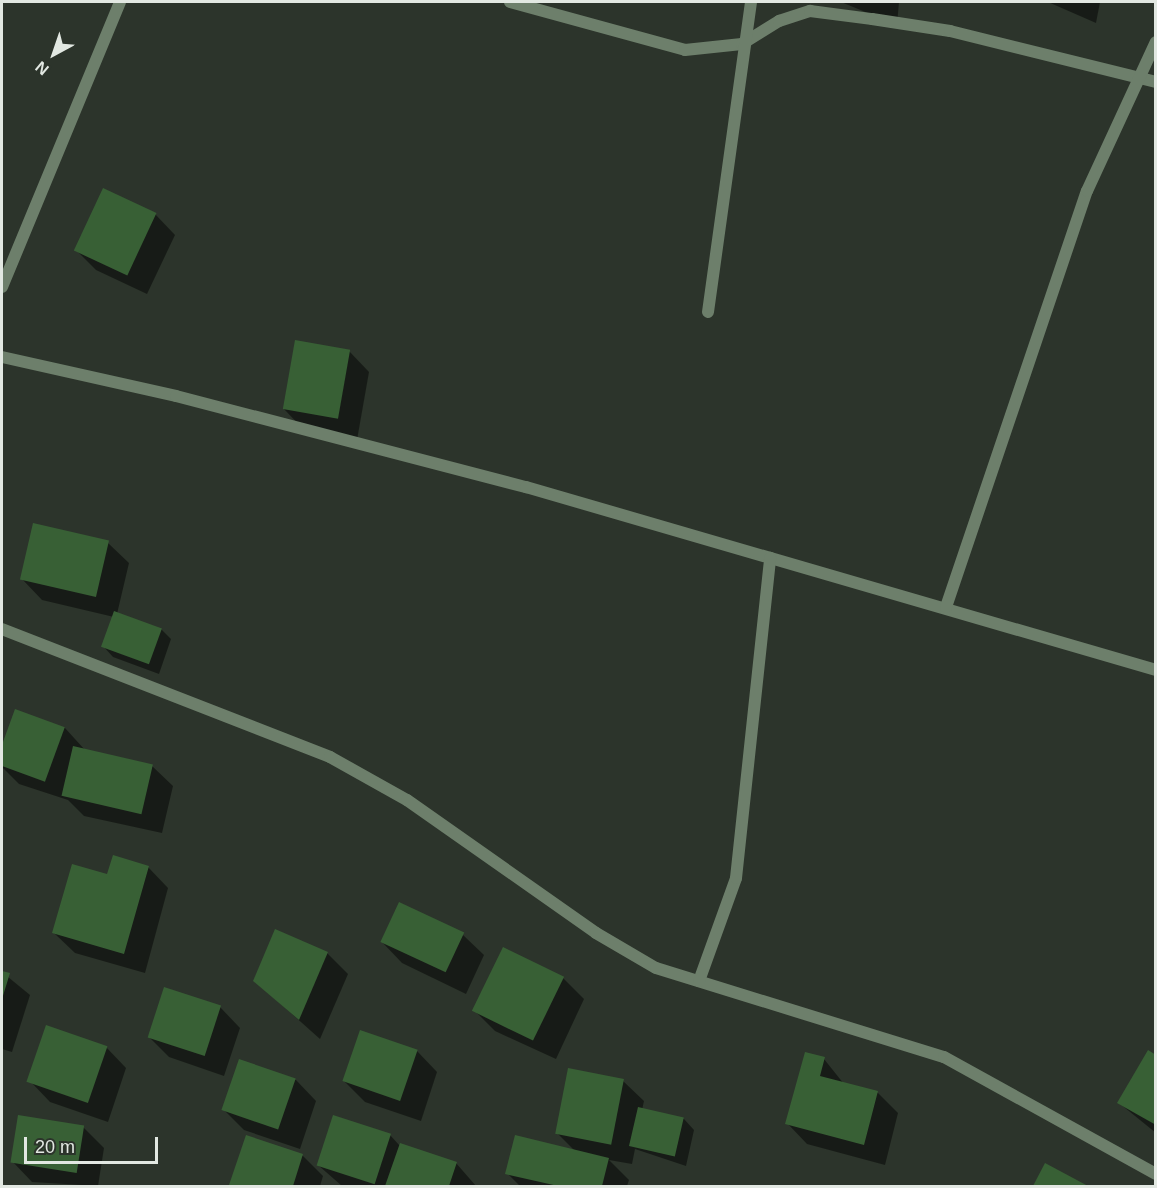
<!DOCTYPE html>
<style>
body{margin:0}
#map{position:relative;width:1157px;height:1188px;overflow:hidden;background:#2c342b;font-family:Helvetica,sans-serif}
div>[style]{position:absolute}
[style*='--x']{left:calc(var(--x)*1px);top:calc(var(--y)*1px);width:calc(var(--w)*1px);rotate:calc(var(--a)*1deg)}
.shadow>*{inset:0;background:#0007}
.building>*{inset:0;background:#386035;transform-origin:0 0}
.street>*{height:12px;margin:-6px;padding:0 6px;transform-origin:6px;border-radius:6px;background:#6d7f6b}
span{translate:-50% -50%;white-space:nowrap;text-align:center;line-height:1.15;-webkit-text-stroke:4.5px #2c342b;paint-order:stroke}
.frame{position:absolute;inset:0;border:3px solid #e2e8e2;pointer-events:none}
.north{position:absolute;left:24px;top:24px;width:60px;height:60px;-webkit-text-stroke:4px #2c342b;paint-order:stroke;rotate:220deg;font-size:16px;font-weight:700;line-height:24px;text-align:center;color:#e2e8e2}
.north::after{content:'';display:block;margin:auto;width:21px;height:27px;background:#e2e8e2;clip-path:polygon(50% 0,100% 100%,50% 72%,0 100%)}
.scale{position:absolute;left:24px;top:1137px;width:134px;height:27px;box-sizing:border-box;border:3px solid #e2e8e2;border-top:0;padding-left:8px;font-size:18px;line-height:21px;white-space:nowrap;color:#e2e8e2;-webkit-text-stroke:4px #2c342b;paint-order:stroke}
</style>
<div id="map">
<div class="shadow">
<div style="clip-path:polygon(899px 2px,897px 25px,841px 2px)"></div>
<div style="clip-path:polygon(1048px 2px,1100px 2px,1096px 23px)"></div>
<div style="clip-path:polygon(155px 214px,175px 235px,147px 294px,96px 270px,75px 249px)"></div>
<div style="clip-path:polygon(349px 351px,369px 372px,357px 440px,304px 430px,284px 409px)"></div>
<div style="clip-path:polygon(108px 543px,129px 563px,117px 614px,161px 629px,171px 639px,159px 674px,113px 657px,103px 646px,114px 617px,42px 600px,22px 579px)"></div>
<div style="clip-path:polygon(16px 711px,65px 728px,85px 750px,152px 766px,173px 786px,162px 833px,84px 816px,68px 800px,19px 784px,2px 767px)"></div>
<div style="clip-path:polygon(148px 867px,168px 888px,145px 973px,75px 953px,54px 933px,108px 876px)"></div>
<div style="clip-path:polygon(400px 904px,463px 935px,484px 955px,466px 994px,402px 963px,382px 942px)"></div>
<div style="clip-path:polygon(327px 953px,348px 974px,320px 1039px,255px 981px)"></div>
<div style="clip-path:polygon(2px 972px,30px 995px,12px 1052px,2px 1049px)"></div>
<div style="clip-path:polygon(563px 978px,584px 999px,556px 1059px,495px 1031px,475px 1011px)"></div>
<div style="clip-path:polygon(220px 1007px,240px 1028px,224px 1076px,169px 1057px,148px 1036px)"></div>
<div style="clip-path:polygon(106px 1047px,126px 1068px,108px 1122px,50px 1102px,30px 1081px)"></div>
<div style="clip-path:polygon(417px 1051px,437px 1072px,421px 1121px,365px 1102px,344px 1081px)"></div>
<div style="clip-path:polygon(1156px 1056px,1156px 1133px,1119px 1103px)"></div>
<div style="clip-path:polygon(824px 1059px,844px 1084px,878px 1093px,898px 1113px,885px 1165px,807px 1144px,787px 1123px)"></div>
<div style="clip-path:polygon(240px 1061px,296px 1080px,316px 1101px,300px 1149px,244px 1130px,223px 1109px)"></div>
<div style="clip-path:polygon(623px 1081px,644px 1101px,642px 1110px,684px 1119px,694px 1130px,686px 1166px,635px 1149px,632px 1164px,609px 1160px,629px 1180px,627px 1186px,520px 1186px,507px 1173px,575px 1151px,557px 1133px)"></div>
<div style="clip-path:polygon(83px 1127px,104px 1148px,98px 1186px,32px 1182px,12px 1161px)"></div>
<div style="clip-path:polygon(390px 1135px,400px 1146px,456px 1163px,476px 1186px,342px 1186px,318px 1165px)"></div>
<div style="clip-path:polygon(247px 1137px,303px 1156px,323px 1176px,320px 1186px,233px 1186px)"></div>
<div style="clip-path:polygon(1046px 1165px,1085px 1186px,1034px 1186px)"></div>
</div>
<div class="building">
<div style="left:103px;top:188px;width:59px;height:69px;rotate:25deg"></div>
<div style="left:295px;top:340px;width:56px;height:70px;rotate:10deg"></div>
<div style="left:33px;top:523px;width:78px;height:58px;rotate:13deg"></div>
<div style="left:114px;top:611px;width:51px;height:38px;rotate:20deg"></div>
<div style="left:15px;top:709px;width:53px;height:58px;rotate:20deg"></div>
<div style="left:73px;top:746px;width:82px;height:51px;rotate:13deg"></div>
<div style="clip-path:polygon(113px 855px,149px 866px,124px 954px,52px 933px,72px 864px,107px 874px)"></div>
<div style="left:399px;top:902px;width:72px;height:44px;rotate:25deg"></div>
<div style="clip-path:polygon(275px 929px,328px 952px,299px 1020px,253px 981px)"></div>
<div style="left:503px;top:947px;width:68px;height:71px;rotate:26deg"></div>
<div style="clip-path:polygon(2px 971px,10px 973px,2px 999px)"></div>
<div style="left:164px;top:987px;width:60px;height:53px;rotate:18deg"></div>
<div style="left:46px;top:1025px;width:65px;height:60px;rotate:19deg"></div>
<div style="left:360px;top:1030px;width:61px;height:54px;rotate:19deg"></div>
<div style="clip-path:polygon(1148px 1050px,1156px 1055px,1156px 1125px,1117px 1103px)"></div>
<div style="clip-path:polygon(805px 1052px,825px 1057px,820px 1076px,878px 1091px,864px 1145px,785px 1124px)"></div>
<div style="left:239px;top:1059px;width:60px;height:54px;rotate:19deg"></div>
<div style="left:568px;top:1068px;width:57px;height:67px;rotate:11deg"></div>
<div style="left:638px;top:1107px;width:47px;height:40px;rotate:13deg"></div>
<div style="left:18px;top:1115px;width:67px;height:48px;rotate:9deg"></div>
<div style="left:333px;top:1115px;width:61px;height:53px;rotate:18deg"></div>
<div style="clip-path:polygon(246px 1135px,303px 1154px,293px 1186px,229px 1185px)"></div>
<div style="clip-path:polygon(515px 1135px,609px 1158px,602px 1186px,558px 1186px,505px 1174px)"></div>
<div style="clip-path:polygon(400px 1143px,457px 1162px,449px 1186px,385px 1186px)"></div>
<div style="clip-path:polygon(1045px 1163px,1088px 1186px,1033px 1186px)"></div>
</div>
<div class="street">
<div style="--x:510;--y:2;--w:181;--a:15.3"></div>
<div style="--x:685;--y:50;--w:57;--a:-6"></div>
<div style="--x:742;--y:44;--w:44;--a:-31.9"></div>
<div style="--x:779;--y:21;--w:33;--a:-18"></div>
<div style="--x:810;--y:11;--w:63;--a:7.4"></div>
<div style="--x:872;--y:19;--w:79;--a:8.7"></div>
<div style="--x:950;--y:31;--w:212;--a:13.9"></div>
<div style="--x:2;--y:287;--w:308;--a:-67.5"></div>
<div style="--x:708;--y:312;--w:313;--a:-82.1"></div>
<div style="--x:2;--y:357;--w:178;--a:12.6"></div>
<div style="--x:176;--y:396;--w:362;--a:14.6"></div>
<div style="--x:526;--y:487;--w:656;--a:16.2"></div>
<div style="--x:946;--y:607;--w:439;--a:-71.3"></div>
<div style="--x:1087;--y:191;--w:164;--a:-65.2"></div>
<div style="--x:2;--y:629;--w:352;--a:21.3"></div>
<div style="--x:330;--y:757;--w:88;--a:29.2"></div>
<div style="--x:407;--y:800;--w:231;--a:35.1"></div>
<div style="--x:596;--y:933;--w:69;--a:30.3"></div>
<div style="--x:656;--y:968;--w:301;--a:17.2"></div>
<div style="--x:944;--y:1057;--w:242;--a:28.9"></div>
<div style="--x:699;--y:981;--w:109;--a:-70.2"></div>
<div style="--x:736;--y:878;--w:322;--a:-83.9"></div>
</div>
<div class="frame"></div>
<div class="north">N</div>
<div class="scale">20 m</div>
</div>
